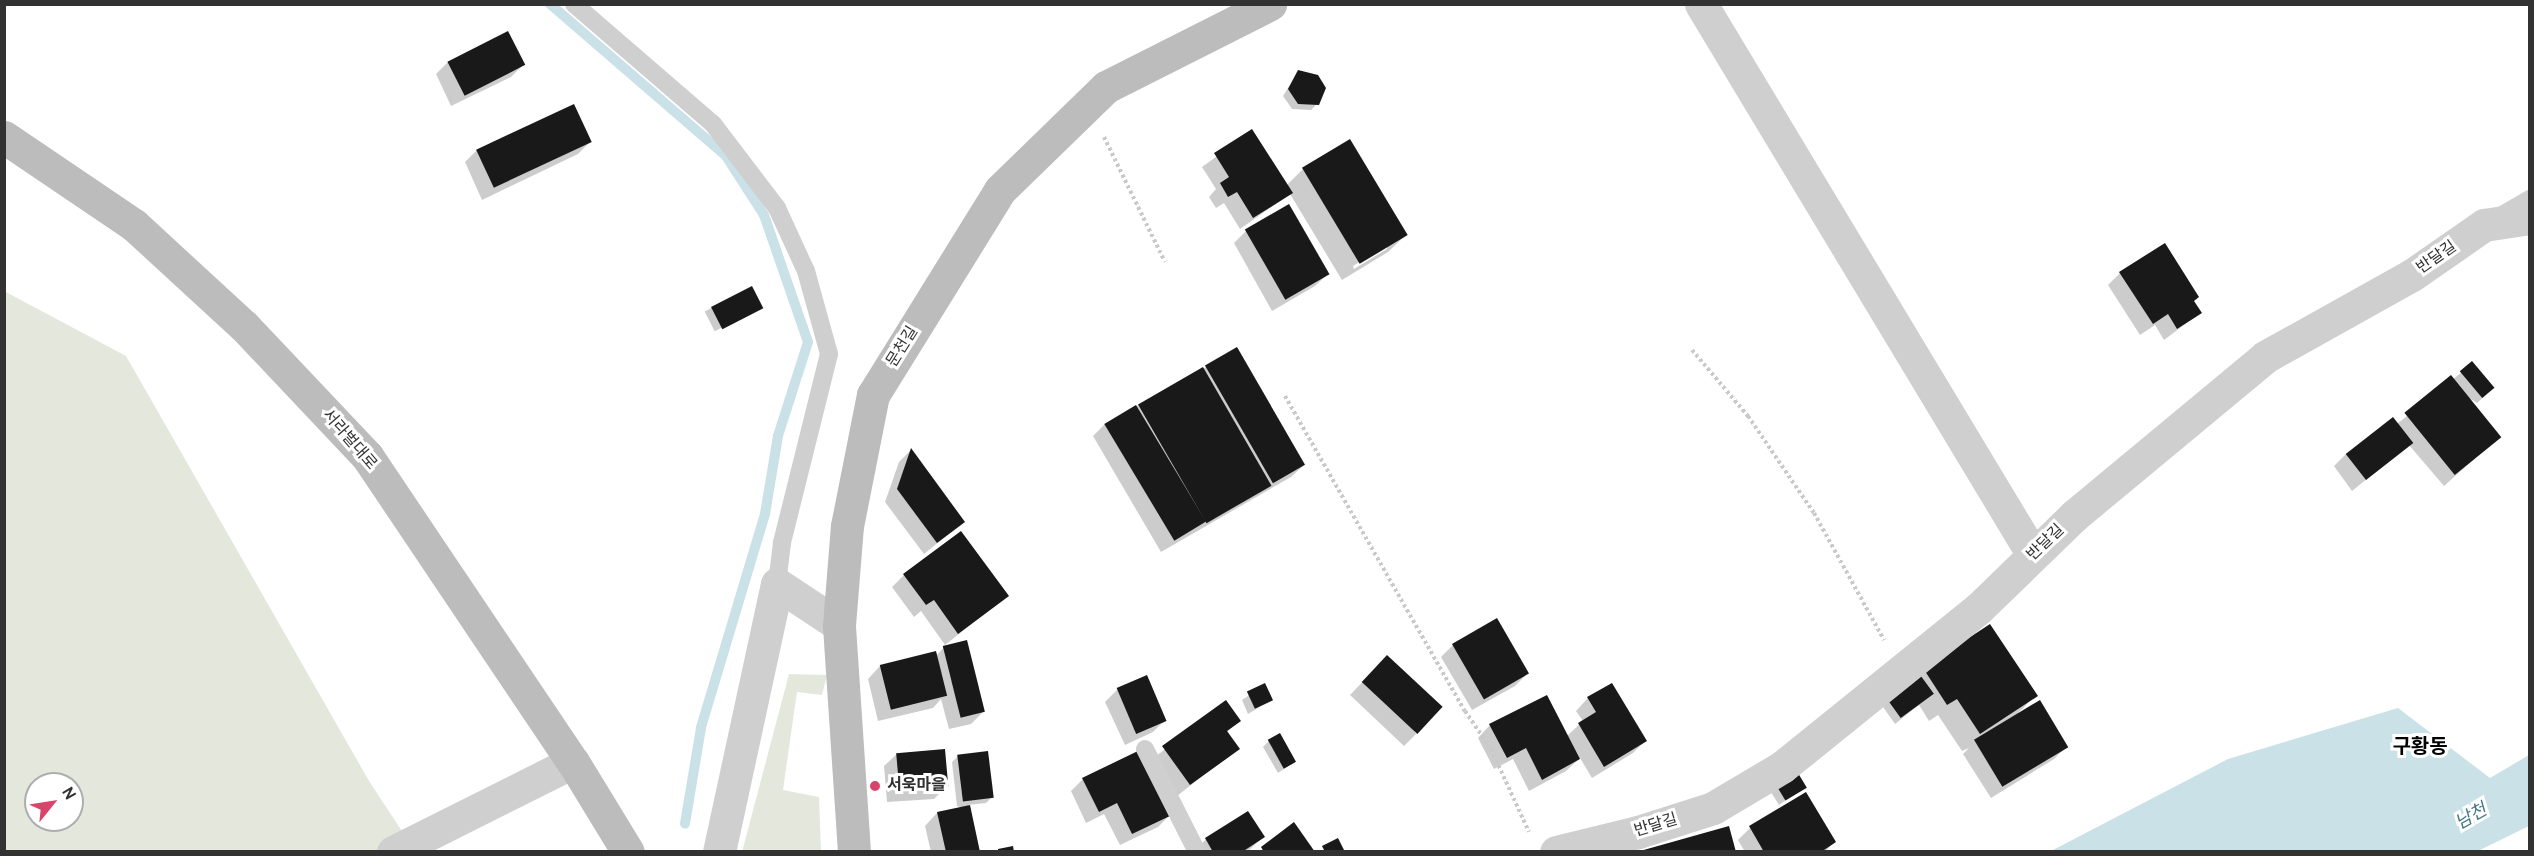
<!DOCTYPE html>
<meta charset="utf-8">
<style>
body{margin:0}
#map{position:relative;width:2534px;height:856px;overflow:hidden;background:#fff;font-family:Overpass,"Noto Sans KR",sans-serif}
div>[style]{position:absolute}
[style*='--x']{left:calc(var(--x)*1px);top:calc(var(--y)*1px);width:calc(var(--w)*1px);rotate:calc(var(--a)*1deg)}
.green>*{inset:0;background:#e4e8dc}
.water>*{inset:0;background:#cae1e7}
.shadow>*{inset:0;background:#0003;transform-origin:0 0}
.stream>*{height:10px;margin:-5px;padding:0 5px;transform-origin:5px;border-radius:5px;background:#cae1e7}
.building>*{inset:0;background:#191919;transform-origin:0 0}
.path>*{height:4px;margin-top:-2px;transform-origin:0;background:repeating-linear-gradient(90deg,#c9c9c9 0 3px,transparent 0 6px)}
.lane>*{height:18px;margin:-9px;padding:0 9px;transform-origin:9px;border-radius:9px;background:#cfcfcf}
.street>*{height:33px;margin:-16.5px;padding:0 16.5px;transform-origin:16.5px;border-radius:16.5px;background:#cfcfcf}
.secondary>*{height:33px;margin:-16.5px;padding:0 16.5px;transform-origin:16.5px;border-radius:16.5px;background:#bcbcbc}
.dots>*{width:16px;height:16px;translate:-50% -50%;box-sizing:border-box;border:3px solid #fff;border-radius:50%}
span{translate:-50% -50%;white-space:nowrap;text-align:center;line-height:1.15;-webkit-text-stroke:6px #fff;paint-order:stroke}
.street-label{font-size:16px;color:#323232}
.poi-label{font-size:16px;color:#323232;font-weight:700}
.left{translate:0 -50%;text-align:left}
.water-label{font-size:18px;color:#437a88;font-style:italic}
.quarter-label{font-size:20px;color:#000;font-weight:700}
.frame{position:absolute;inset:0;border:6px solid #323232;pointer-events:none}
.north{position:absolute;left:24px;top:772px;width:60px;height:60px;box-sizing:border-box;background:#fff;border:2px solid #adadad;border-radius:50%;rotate:60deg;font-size:16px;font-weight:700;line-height:24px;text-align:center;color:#323232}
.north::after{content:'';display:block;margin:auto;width:21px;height:27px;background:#d7466a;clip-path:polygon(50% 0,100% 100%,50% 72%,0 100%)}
</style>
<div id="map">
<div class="green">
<div style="clip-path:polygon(evenodd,4px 291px,126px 356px,369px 781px,415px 851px,5px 851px,4px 291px,36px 784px,72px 784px,72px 820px,36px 820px,36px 784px)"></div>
<div style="clip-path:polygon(789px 674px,827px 675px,822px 695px,797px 692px,783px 790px,819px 797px,821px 851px,742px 852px)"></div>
</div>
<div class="water">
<div style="clip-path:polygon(2398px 708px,2490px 778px,2529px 755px,2529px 826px,2478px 851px,2051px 851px,2228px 759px)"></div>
</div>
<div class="shadow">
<div style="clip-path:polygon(448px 62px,523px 65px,511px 77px,451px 106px,436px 74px)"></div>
<div style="clip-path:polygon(1298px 72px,1317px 104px,1311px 110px,1292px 109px,1283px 96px)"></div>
<div style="clip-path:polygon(evenodd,1252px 131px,1286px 186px,1303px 169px,1406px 235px,1388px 252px,1342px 280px,1290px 194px,1240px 229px,1224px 203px,1216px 208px,1209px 197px,1216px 189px,1202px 167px,1252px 131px,1387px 245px,1387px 249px,1354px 269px,1353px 266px,1387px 245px)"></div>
<div style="clip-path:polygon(590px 142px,578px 154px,482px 200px,465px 162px,477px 150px)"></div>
<div style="clip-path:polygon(1246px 231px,1328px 274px,1315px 286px,1272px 311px,1234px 243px)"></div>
<div style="clip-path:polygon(2120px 273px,2193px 302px,2200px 313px,2164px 340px,2155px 325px,2140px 335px,2108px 285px)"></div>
<div style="left:751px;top:288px;width:22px;height:52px;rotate:63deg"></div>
<div style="clip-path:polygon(2472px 364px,2487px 394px,2477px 403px,2466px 396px,2500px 436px,2444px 486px,2409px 445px,2352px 491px,2334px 466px,2346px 454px,2397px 424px)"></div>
<div style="clip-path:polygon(1206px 367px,1304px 465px,1291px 477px,1161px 552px,1093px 436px,1105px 424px)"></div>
<div style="clip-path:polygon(910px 451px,963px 522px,924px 554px,885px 502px,899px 462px)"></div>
<div style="clip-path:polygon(904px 575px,1007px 596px,945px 645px,921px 611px,914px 617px,892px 587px)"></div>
<div style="clip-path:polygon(1453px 645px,1527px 674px,1515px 686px,1472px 710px,1441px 657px)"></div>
<div style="clip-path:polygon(944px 647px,983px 712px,971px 724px,949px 729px,941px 699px,933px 708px,878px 721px,868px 679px,880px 666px,936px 656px)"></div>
<div style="clip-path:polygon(1375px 669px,1416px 734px,1404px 746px,1350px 695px)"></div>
<div style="clip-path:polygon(1924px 669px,2036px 695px,2018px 713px,2066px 747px,2054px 759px,1991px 798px,1963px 754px,1969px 748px,1962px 751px,1938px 715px,1929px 721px,1919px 705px,1895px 724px,1881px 704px)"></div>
<div style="clip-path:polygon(1264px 685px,1271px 700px,1248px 714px,1242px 700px)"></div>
<div style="clip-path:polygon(1118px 689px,1165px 720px,1153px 732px,1125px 745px,1105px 702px)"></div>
<div style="clip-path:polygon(1588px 698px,1645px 741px,1633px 753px,1592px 778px,1580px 758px,1566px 771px,1529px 791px,1513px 759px,1494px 769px,1478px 738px,1490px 725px,1567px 736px,1583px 721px,1576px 711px)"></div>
<div style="clip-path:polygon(1226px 702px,1239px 721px,1227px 732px,1238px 748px,1177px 796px,1151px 760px)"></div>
<div style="clip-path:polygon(1269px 741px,1294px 762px,1278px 773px,1263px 747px)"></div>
<div style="clip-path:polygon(897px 754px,946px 787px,934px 799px,887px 802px,884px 766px)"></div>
<div style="clip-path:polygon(958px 756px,992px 797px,986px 803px,968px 805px,979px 852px,931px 852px,925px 826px,937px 813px,963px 808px,957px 806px,952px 762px)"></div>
<div style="clip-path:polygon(1083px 779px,1170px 815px,1158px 827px,1120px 845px,1104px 814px,1086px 823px,1071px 791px)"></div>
<div style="clip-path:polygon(1805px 787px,1779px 805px,1769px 789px)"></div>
<div style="clip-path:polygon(1750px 828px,1834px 842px,1825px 852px,1745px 852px,1738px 840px)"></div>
<div style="clip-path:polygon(1263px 837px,1247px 852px,1194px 852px,1206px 839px)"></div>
</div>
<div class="stream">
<div style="--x:550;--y:4;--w:233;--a:40.8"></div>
<div style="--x:726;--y:156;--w:70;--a:57.2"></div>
<div style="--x:764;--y:215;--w:134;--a:70.9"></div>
<div style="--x:808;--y:342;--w:99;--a:107.7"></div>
<div style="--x:778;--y:436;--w:79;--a:99.5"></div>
<div style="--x:765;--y:514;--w:223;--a:106.7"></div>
<div style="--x:701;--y:728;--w:97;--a:99.5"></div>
</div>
<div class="building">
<div style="left:508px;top:31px;width:38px;height:68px;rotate:63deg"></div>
<div style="clip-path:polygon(1298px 70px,1318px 75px,1326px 88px,1319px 105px,1298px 104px,1288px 89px)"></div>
<div style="left:574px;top:104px;width:42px;height:108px;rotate:65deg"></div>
<div style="clip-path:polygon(1252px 129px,1293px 193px,1253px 218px,1237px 192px,1228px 197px,1220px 183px,1229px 177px,1214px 153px)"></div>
<div style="left:1350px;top:139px;width:112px;height:56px;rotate:59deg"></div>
<div style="left:1289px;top:204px;width:81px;height:51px;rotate:60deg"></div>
<div style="clip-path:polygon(2165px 243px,2199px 297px,2194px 301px,2202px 313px,2177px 329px,2168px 314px,2153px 324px,2119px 272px)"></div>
<div style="left:752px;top:286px;width:25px;height:46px;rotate:63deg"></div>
<div style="left:1237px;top:347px;width:136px;height:37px;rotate:60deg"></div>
<div style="left:2472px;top:361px;width:35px;height:16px;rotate:50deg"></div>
<div style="left:1203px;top:367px;width:137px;height:75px;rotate:60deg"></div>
<div style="left:2451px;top:375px;width:80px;height:60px;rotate:51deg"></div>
<div style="left:1136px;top:405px;width:136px;height:37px;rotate:59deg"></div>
<div style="left:2393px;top:417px;width:33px;height:60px;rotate:52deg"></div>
<div style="clip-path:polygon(911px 448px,965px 522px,937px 543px,897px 489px)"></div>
<div style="clip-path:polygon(961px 531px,1009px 596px,958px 634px,934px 600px,926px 605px,903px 574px)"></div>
<div style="left:1497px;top:618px;width:64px;height:52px;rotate:60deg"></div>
<div style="clip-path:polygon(1990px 624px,2038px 696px,1980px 734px,1957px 699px,1947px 705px,1923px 668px)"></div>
<div style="left:967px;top:640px;width:74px;height:25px;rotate:76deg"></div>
<div style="left:936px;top:651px;width:46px;height:58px;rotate:76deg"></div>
<div style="left:1387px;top:655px;width:76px;height:37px;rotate:43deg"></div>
<div style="left:1918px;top:672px;width:27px;height:41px;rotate:54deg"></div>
<div style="left:1147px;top:675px;width:50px;height:33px;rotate:67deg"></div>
<div style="left:1265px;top:683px;width:19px;height:20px;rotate:65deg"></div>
<div style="clip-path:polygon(1612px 683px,1647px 741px,1604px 767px,1578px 723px,1596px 712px,1587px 697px)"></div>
<div style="clip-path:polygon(1547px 695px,1580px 759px,1542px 780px,1526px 748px,1507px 758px,1489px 724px)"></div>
<div style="clip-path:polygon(1226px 700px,1241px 721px,1227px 731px,1240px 749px,1190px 785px,1162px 746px)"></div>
<div style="left:2040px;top:700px;width:55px;height:77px;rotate:59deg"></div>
<div style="left:1280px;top:733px;width:33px;height:14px;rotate:61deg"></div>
<div style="left:945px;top:749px;width:38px;height:49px;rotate:85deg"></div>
<div style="clip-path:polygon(1140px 750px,1172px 815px,1132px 834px,1117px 803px,1099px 812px,1082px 778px)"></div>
<div style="left:988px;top:751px;width:47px;height:31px;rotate:83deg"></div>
<div style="left:1795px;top:768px;width:23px;height:25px;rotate:59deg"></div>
<div style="clip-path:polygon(1806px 792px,1836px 842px,1821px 852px,1764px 852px,1749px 826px)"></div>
<div style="clip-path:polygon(970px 805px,980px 852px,946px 852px,937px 812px)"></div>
<div style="clip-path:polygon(1248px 811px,1265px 837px,1242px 852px,1213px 852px,1205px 838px)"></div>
<div style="clip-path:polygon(1294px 822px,1315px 852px,1264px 852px,1261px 847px)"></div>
<div style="clip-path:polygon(1729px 826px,1736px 852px,1640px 852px,1640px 851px)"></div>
<div style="clip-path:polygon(1338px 838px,1345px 852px,1325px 852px,1322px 846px)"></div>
<div style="clip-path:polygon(1013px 846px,1014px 852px,998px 852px,998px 849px)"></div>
</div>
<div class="path">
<div style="--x:1104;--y:137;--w:139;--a:64"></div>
<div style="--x:1692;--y:350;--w:87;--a:49.7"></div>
<div style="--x:1748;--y:416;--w:117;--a:55.8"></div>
<div style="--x:1814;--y:513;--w:145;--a:61.1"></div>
<div style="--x:1285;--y:396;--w:363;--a:60.3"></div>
<div style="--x:1465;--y:711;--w:46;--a:55.6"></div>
<div style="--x:1491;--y:749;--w:91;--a:65.4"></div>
</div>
<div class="lane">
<div style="--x:574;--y:4;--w:184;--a:40.8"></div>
<div style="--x:713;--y:124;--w:106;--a:52.7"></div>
<div style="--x:777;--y:208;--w:69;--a:65.3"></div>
<div style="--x:806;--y:271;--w:86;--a:74.5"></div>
<div style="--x:829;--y:354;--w:195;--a:104"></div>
<div style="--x:782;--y:543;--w:41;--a:97"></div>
<div style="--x:2502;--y:215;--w:32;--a:-30"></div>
<div style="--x:1145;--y:749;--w:115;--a:63.2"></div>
</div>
<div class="street">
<div style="--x:1701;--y:4;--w:643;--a:58.93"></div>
<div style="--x:393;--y:852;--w:201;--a:-26.6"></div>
<div style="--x:719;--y:852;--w:274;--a:-77.8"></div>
<div style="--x:777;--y:584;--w:74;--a:33.5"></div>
<div style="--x:1556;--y:852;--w:84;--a:-13.7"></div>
<div style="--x:1638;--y:832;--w:79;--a:-17.7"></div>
<div style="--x:1713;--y:808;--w:80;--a:-30.7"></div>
<div style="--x:1782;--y:767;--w:253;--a:-38.9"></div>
<div style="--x:1979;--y:608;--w:134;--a:-44.1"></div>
<div style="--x:2075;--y:515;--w:247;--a:-39.7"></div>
<div style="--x:2265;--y:357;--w:168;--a:-29.2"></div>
<div style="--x:2412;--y:275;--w:88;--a:-34.8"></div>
<div style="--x:2484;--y:225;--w:47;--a:-8.7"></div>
</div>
<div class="secondary">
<div style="--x:4;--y:137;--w:157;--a:34.1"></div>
<div style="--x:134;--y:225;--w:149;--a:42.6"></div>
<div style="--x:244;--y:326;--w:179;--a:46.6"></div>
<div style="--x:367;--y:456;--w:369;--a:56.1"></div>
<div style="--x:573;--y:762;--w:105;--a:58.6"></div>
<div style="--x:854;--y:852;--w:227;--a:-93.8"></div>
<div style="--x:839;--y:625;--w:99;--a:-85.4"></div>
<div style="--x:847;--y:526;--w:134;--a:-78.8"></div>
<div style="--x:873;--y:395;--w:241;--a:-58.2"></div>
<div style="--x:1000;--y:190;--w:148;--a:-44.2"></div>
<div style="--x:1106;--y:87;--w:184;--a:-26.8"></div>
</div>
<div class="dots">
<div style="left:875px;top:786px;background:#d7466a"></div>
</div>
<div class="street-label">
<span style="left:2437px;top:258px;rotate:-35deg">반달길</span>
<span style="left:903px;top:347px;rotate:-58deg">문천길</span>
<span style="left:349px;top:440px;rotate:49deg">서라벌대로</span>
<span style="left:2046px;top:543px;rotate:-44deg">반달길</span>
<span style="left:1656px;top:826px;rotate:-17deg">반달길</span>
</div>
<div class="poi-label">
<span class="left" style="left:887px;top:786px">서욱마을</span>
</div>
<div class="water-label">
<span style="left:2472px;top:818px;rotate:-30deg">남천</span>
</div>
<div class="quarter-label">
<span style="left:2420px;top:748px">구황동</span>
</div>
<div class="frame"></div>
<div class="north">N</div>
</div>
